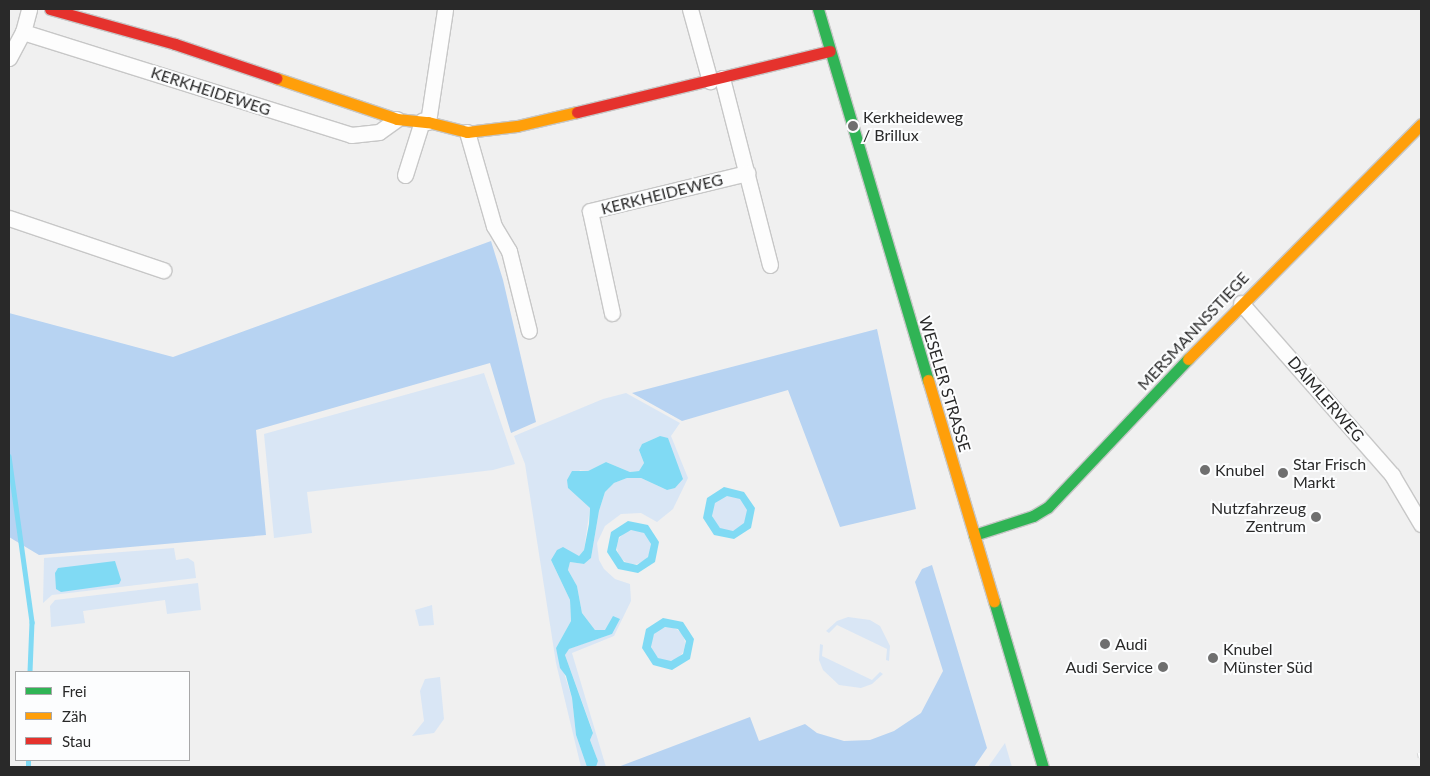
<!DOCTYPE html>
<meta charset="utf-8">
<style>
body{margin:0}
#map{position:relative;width:1430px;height:776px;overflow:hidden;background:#f0f0f0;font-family:Lato,sans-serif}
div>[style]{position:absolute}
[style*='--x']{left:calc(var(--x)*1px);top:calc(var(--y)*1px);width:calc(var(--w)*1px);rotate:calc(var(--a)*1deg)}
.green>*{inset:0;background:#d9e6f5}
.round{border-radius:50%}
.forest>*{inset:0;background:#b7d3f2}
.water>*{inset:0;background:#80daf4}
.stream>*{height:4.5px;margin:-2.25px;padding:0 2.25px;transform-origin:2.25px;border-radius:2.25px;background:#80daf4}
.roads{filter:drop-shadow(1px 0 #c7c7c7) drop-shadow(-1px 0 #c7c7c7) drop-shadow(0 1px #c7c7c7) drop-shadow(0 -1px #c7c7c7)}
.street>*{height:15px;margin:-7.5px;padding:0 7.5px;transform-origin:7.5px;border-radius:7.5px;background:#fdfdfd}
.fast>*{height:11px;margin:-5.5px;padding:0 5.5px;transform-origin:5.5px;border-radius:5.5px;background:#30b455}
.slow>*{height:11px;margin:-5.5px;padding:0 5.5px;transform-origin:5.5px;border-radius:5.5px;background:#ff9f0a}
.jam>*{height:11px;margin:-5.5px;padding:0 5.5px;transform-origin:5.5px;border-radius:5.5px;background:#e5322d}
.rail>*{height:5.5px;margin-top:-2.75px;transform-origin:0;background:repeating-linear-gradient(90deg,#fcfdfe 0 11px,#d7d7d7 0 22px);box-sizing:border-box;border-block:1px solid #d7d7d7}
.dots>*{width:14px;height:14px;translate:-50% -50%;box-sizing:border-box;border:2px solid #fcfdfe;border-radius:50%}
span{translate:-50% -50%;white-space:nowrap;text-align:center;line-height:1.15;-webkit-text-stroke:4px #fcfdfe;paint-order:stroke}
.street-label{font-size:16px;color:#292929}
.poi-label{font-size:16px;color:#292929}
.left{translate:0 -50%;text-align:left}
.right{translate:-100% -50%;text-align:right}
.frame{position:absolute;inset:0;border:10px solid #292929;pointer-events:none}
.legend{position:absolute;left:15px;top:671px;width:175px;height:90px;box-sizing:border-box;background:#fcfdfe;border:1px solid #a8a8a9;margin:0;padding:6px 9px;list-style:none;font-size:15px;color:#292929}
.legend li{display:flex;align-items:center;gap:10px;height:25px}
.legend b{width:25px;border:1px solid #a8a8a9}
</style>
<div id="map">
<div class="green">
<div style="clip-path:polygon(484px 373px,515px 464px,493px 470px,307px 492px,312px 533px,274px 538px,264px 434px)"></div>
<div style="clip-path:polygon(626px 393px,680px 423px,671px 436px,688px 478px,673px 509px,657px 522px,641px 513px,621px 514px,605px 526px,597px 543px,599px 560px,604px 569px,615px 579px,630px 584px,631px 601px,614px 636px,572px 653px,606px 767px,596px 767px,598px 761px,590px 740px,593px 732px,565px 655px,568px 649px,612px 634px,595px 630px,582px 613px,577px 586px,568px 570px,570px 562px,584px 564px,591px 558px,599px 511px,605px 492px,614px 483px,627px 478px,641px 478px,667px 490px,660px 436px,642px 444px,639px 450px,644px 463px,639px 471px,630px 472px,606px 462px,588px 471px,580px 470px,568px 488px,590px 508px,584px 550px,579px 556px,551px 560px,570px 600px,571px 621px,556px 648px,572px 698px,576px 735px,587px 767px,581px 767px,556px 663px,525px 464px,514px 436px,603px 399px)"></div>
<div class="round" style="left:712px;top:495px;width:36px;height:36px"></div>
<div class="round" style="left:617px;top:530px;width:34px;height:34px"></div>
<div style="clip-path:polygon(174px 548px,176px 560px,188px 558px,194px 562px,196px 578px,52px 595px,43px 603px,44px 558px)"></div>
<div style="clip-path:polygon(198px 583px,201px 610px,167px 614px,165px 600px,83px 611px,85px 623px,51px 627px,50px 606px,55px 600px)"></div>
<div style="clip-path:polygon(432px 605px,434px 625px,419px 626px,415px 610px)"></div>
<div style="clip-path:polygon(848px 617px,870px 620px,880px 626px,890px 646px,889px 661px,886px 660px,887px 649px,837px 625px,829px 633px,826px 631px,837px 621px)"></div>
<div class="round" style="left:651px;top:627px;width:34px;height:34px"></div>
<div style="clip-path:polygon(820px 644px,823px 645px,822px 656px,872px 680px,880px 672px,883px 674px,872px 684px,861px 688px,839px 685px,823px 670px,819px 660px)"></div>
<div style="clip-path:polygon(440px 677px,444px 719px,434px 733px,412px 736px,424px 721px,420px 691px,425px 679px)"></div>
<div style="clip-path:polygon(1005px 743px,1012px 767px,988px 767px)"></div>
</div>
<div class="forest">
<div style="clip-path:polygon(491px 241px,503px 280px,536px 422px,511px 433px,490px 363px,256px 430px,266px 535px,39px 555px,9px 537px,9px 313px,173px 357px)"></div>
<div style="clip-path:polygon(877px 329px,916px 509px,840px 527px,788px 390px,682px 421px,632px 393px)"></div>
<div style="clip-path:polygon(932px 565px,987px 748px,974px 767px,618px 767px,750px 717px,759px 741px,805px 724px,817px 733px,844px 741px,870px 740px,894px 731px,921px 713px,943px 671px,915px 582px,922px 569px)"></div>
</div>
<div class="water">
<div style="clip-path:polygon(660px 436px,668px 438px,683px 479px,675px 488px,667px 490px,641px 478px,627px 478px,614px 483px,605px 492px,599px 511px,591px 558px,584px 564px,570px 562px,568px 570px,577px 586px,582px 613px,595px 630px,605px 630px,613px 616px,620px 619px,612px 634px,569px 649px,565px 655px,593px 733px,590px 740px,598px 761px,596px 767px,587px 767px,576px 735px,572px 698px,566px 676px,560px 668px,556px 648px,571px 621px,570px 600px,551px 560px,557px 550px,563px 547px,579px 556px,584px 550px,589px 524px,590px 508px,568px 488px,567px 480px,572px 471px,588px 471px,606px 462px,630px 472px,639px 471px,644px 463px,639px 450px,642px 444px)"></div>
<div style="clip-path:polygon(evenodd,724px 487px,744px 492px,755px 508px,751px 528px,734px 539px,714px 535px,703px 518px,707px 498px,724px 487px,727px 496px,740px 499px,747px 510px,744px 523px,733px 531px,720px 528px,712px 516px,715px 503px,727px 496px)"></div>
<div style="clip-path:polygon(evenodd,628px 521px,648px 525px,659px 542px,655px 562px,638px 573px,618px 569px,607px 552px,611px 532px,628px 521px,631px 530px,644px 533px,651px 544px,648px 557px,637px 565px,624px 562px,616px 550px,619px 537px,631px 530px)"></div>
<div style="clip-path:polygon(115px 561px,121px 580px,119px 584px,61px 592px,56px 589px,55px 573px,58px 568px)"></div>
<div style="clip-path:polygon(evenodd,663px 618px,683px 622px,694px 639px,690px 659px,672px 670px,653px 665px,642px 648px,646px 629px,663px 618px,665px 627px,678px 629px,686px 641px,683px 654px,671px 661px,658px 658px,651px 647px,654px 634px,665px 627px)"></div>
</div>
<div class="stream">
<div style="--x:9;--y:456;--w:168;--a:82.1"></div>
<div style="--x:32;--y:622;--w:50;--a:92.3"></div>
<div style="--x:28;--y:767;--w:7;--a:-90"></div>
</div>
<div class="roads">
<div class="street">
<div style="--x:690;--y:9;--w:75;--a:74.5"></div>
<div style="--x:23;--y:32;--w:344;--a:17.4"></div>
<div style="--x:351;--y:135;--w:28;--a:-6"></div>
<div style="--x:379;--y:132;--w:22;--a:-36"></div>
<div style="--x:9;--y:58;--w:30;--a:-62"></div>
<div style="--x:23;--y:32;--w:24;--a:-75"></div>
<div style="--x:722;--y:78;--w:193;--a:75.6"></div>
<div style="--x:428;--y:122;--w:114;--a:-81.4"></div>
<div style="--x:467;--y:132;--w:98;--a:74"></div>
<div style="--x:494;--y:226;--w:29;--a:59"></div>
<div style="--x:509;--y:251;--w:82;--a:76"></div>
<div style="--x:405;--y:175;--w:57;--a:-72.5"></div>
<div style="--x:9;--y:218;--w:163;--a:18.7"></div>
<div style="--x:1241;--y:303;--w:229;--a:48.7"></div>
<div style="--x:1392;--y:475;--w:57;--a:59.4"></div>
<div style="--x:612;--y:313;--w:104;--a:-102.2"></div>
<div style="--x:590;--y:211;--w:162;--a:-13.6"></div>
</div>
<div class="fast">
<div style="--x:818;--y:9;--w:387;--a:73.5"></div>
<div style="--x:974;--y:535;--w:62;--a:-17.9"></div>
<div style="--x:1033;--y:516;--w:17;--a:-31"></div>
<div style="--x:1048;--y:507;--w:204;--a:-46.6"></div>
<div style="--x:994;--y:601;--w:173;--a:73.6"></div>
</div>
<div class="slow">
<div style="--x:276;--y:78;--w:128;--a:18.7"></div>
<div style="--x:397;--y:119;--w:31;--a:6"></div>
<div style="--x:428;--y:122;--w:40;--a:14.4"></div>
<div style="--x:467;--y:132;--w:50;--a:-6.8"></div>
<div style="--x:517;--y:126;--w:62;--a:-13.1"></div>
<div style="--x:1188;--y:359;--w:331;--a:-45.2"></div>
<div style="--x:928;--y:380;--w:231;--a:73.4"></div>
</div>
<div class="jam">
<div style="--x:50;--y:9;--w:130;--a:15.6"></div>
<div style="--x:175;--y:44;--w:107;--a:18.6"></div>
<div style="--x:577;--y:112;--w:260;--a:-13.6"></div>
</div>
</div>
<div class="rail">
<div style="--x:1420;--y:753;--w:5;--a:79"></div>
</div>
<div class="dots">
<div style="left:853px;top:126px;background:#6f6f6f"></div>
<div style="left:1205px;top:470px;background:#6f6f6f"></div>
<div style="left:1283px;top:473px;background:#6f6f6f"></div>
<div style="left:1316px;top:517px;background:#6f6f6f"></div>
<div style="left:1105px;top:644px;background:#6f6f6f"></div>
<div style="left:1213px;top:658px;background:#6f6f6f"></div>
<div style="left:1163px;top:667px;background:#6f6f6f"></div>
</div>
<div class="street-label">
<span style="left:211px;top:91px;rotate:18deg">KERKHEIDEWEG</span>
<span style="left:662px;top:194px;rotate:-14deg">KERKHEIDEWEG</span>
<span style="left:1193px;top:331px;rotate:-47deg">MERSMANNSSTIEGE</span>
<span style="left:945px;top:384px;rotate:73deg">WESELER STRASSE</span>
<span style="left:1326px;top:399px;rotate:49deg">DAIMLERWEG</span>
</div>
<div class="poi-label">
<span class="left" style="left:863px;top:126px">Kerkheideweg<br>/ Brillux</span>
<span class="left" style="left:1293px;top:473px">Star Frisch<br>Markt</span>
<span class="left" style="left:1215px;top:470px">Knubel</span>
<span class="right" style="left:1306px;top:517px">Nutzfahrzeug<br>Zentrum</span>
<span class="left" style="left:1115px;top:644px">Audi</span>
<span class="left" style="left:1223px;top:658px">Knubel<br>Münster Süd</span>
<span class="right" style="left:1153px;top:667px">Audi Service</span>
</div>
<div class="frame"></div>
<ul class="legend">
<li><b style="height:6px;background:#30b455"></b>Frei</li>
<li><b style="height:6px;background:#ff9f0a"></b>Zäh</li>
<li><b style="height:6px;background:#e5322d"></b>Stau</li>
</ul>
</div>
